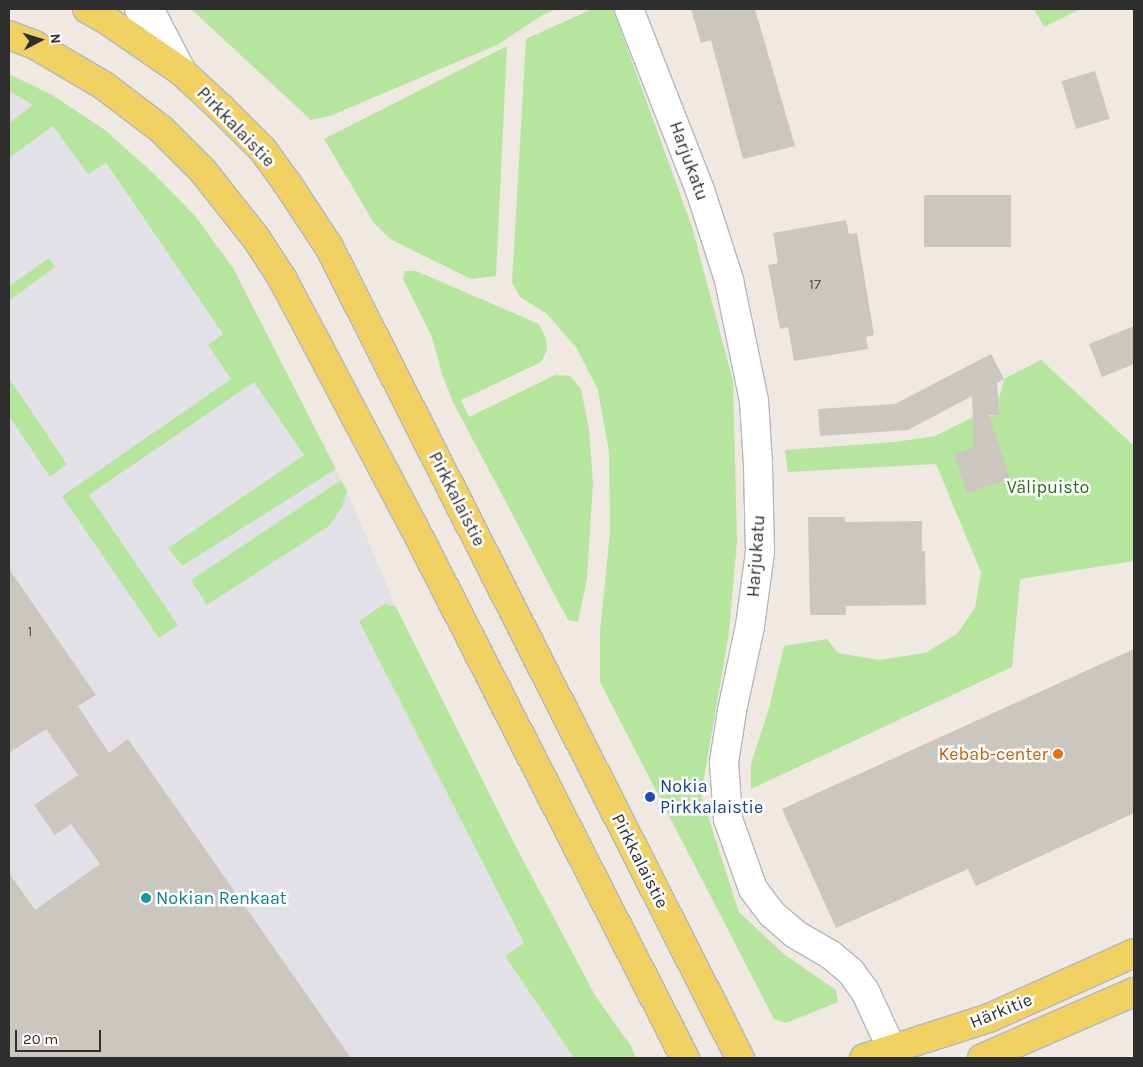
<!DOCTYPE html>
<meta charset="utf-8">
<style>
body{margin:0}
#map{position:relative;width:1143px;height:1067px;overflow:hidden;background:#efe9e1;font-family:Karla,sans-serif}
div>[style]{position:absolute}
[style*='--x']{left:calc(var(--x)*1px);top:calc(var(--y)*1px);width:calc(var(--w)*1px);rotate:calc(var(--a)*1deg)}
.industrial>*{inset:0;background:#e3e1e8}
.green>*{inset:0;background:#b6e59e}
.building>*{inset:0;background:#cbc7bf;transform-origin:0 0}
.roads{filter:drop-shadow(1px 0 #b4b7c1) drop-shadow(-1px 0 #b4b7c1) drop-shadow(0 1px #b4b7c1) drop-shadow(0 -1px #b4b7c1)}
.minor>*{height:28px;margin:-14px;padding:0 14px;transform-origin:14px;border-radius:14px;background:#fff}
.major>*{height:28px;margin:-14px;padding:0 14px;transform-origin:14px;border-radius:14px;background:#f2d163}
.dots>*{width:14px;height:14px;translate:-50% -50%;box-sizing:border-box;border:2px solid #fff;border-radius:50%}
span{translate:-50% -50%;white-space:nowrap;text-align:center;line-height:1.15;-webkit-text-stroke:5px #fff;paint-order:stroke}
.number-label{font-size:15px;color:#555452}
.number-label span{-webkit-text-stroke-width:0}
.street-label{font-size:18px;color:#2e2e2e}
.park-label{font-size:18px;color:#2c6e1b}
.food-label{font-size:18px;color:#c56008}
.right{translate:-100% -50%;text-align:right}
.transit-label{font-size:18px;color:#164399}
.left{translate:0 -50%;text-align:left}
.culture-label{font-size:18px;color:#0d838f}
.frame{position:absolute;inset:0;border:10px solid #2e2e2e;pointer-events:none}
.north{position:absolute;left:15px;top:15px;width:50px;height:50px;-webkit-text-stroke:4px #fff;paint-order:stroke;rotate:85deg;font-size:14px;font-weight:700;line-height:20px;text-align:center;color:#2e2e2e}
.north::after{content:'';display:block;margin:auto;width:18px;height:22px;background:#2e2e2e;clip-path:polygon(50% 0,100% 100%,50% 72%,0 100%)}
.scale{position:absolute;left:15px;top:1030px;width:86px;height:22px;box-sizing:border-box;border:2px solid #2e2e2e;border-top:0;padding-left:6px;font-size:15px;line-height:18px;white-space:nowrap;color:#2e2e2e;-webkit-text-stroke:4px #fff;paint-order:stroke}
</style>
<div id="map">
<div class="industrial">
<div style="clip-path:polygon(9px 91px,33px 105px,9px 123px)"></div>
<div style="clip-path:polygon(54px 125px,88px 173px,105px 163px,223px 334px,208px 345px,231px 379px,63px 496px,178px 624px,88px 496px,254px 382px,304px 455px,168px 548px,181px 566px,336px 469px,341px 480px,192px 580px,342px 507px,347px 491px,396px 607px,384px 604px,359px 621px,524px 943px,505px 956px,574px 1058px,9px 1058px,9px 416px,50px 476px,67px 463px,9px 378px,9px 301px,55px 267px,49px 258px,9px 286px,9px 158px)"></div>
</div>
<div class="green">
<div style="clip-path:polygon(191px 9px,556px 9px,541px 16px,497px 45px,330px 116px,311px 120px)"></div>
<div style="clip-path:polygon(592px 9px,613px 9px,692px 227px,733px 381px,737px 541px,729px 633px,701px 795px,739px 912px,785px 955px,836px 990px,838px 1002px,786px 1023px,774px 1019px,600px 682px,600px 632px,610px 531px,609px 452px,598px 390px,576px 347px,546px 313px,520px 297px,512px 283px,526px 39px)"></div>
<div style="clip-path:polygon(1034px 9px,1081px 9px,1044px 27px)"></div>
<div style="clip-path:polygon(507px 46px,496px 276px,471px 279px,390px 239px,374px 223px,324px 139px)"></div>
<div style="clip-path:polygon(9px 74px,52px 95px,105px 130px,153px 173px,195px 216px,233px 268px,336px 469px,182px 566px,168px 548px,304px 455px,254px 382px,89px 495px,178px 625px,159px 638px,62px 496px,231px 379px,208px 345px,223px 334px,106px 163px,88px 174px,53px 126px,9px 158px,9px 123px,33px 105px,9px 91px)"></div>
<div style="clip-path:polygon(49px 258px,55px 267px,9px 301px,9px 286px)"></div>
<div style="clip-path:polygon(405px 271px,416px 271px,539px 324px,546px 338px,547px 350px,541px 362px,461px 400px,469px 417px,555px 375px,570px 376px,581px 389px,589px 429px,593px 483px,587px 579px,578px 622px,568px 620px,453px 402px,442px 374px,432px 337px,403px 279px)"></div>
<div style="clip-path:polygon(1041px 360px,1134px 446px,1134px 561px,1020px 579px,1012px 667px,751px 789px,751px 764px,769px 708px,784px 646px,827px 639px,838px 653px,879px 660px,925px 653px,957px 634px,975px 608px,981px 572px,936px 464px,788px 472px,785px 450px,895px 442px,935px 436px,973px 417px,1000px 415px,999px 399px,1004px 379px)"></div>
<div style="clip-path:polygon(9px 378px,67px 464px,50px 477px,9px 416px)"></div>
<div style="clip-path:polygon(341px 480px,347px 491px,342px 507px,329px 526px,207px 605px,191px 580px)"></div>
<div style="clip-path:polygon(384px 604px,396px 607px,514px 843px,596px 997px,631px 1046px,636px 1058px,574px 1058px,505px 956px,524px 943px,359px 621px)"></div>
</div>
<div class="building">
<div style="clip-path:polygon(691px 9px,755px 9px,795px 146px,743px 159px,711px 40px,701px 43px)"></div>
<div style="left:1095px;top:71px;width:50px;height:35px;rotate:73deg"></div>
<div style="left:924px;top:195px;width:87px;height:52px"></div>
<div style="clip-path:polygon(846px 220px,849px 234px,857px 233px,874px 335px,866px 337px,868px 349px,794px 361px,788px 327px,780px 329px,768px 265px,778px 263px,773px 233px)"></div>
<div style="clip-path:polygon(1134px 326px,1134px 364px,1102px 377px,1089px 344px)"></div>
<div style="clip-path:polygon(991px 354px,1004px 379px,997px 383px,1000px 415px,989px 415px,1010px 479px,967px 493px,954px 454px,974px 447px,972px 396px,908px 430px,820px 436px,818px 409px,895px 404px)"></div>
<div style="clip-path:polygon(808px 517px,845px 517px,845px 522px,922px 521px,922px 551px,925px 551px,926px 605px,846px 606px,846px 615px,810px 615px)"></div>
<div style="clip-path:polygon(9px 569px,96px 695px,78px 706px,109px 753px,128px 739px,351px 1058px,9px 1058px,9px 873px,35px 910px,100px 864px,71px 824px,55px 835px,34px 805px,78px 775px,46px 729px,9px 753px)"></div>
<div style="clip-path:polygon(1134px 649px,1134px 813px,976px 886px,968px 869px,836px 928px,782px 809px)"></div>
</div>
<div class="roads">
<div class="minor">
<div style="--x:139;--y:9;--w:17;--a:31"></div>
<div style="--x:154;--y:18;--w:61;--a:62.6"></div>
<div style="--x:629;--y:9;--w:194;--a:68.6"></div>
<div style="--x:700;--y:190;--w:95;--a:72.1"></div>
<div style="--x:729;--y:280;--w:124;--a:78.3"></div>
<div style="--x:754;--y:401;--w:64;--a:86.4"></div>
<div style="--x:758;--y:465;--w:87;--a:88.7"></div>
<div style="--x:760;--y:552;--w:75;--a:97.7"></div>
<div style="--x:750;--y:626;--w:87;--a:102"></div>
<div style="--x:732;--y:711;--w:52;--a:98.9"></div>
<div style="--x:724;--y:762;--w:57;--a:86"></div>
<div style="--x:728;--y:819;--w:74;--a:70.3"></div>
<div style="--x:753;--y:889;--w:31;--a:53"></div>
<div style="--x:772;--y:914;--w:30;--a:41"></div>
<div style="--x:795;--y:934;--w:42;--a:30.3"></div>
<div style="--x:831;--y:955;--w:26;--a:40"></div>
<div style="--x:851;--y:972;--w:24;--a:54"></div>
<div style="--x:865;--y:991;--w:74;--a:65.2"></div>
</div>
<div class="major">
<div style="--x:87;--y:9;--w:28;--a:30"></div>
<div style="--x:111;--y:23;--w:86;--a:34.6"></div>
<div style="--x:182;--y:72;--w:53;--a:42.7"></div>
<div style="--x:221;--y:108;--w:59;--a:45"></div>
<div style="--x:263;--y:150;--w:41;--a:54"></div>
<div style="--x:287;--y:183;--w:77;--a:56.7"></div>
<div style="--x:329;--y:247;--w:909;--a:63.12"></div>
<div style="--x:9;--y:35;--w:26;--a:21"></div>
<div style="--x:33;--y:44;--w:81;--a:30.4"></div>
<div style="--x:103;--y:85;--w:73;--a:37.2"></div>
<div style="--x:161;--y:129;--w:59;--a:45"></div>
<div style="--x:203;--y:171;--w:85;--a:51.7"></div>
<div style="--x:256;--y:238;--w:48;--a:57"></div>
<div style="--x:282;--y:278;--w:282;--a:62.1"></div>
<div style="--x:414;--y:527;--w:596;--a:62.96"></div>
<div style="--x:864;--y:1058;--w:131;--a:-17.7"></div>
<div style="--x:989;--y:1018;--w:159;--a:-24.1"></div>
<div style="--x:982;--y:1058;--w:166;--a:-23.5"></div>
</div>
</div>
<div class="dots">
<div style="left:1058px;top:754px;background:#e8710a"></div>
<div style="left:650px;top:797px;background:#1a4fb4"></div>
<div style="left:146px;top:898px;background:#0f9aa8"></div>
</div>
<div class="number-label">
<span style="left:815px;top:285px">17</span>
<span style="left:30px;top:632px">1</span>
</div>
<div class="street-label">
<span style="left:236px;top:127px;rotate:46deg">Pirkkalaistie</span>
<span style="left:689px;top:161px;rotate:70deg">Harjukatu</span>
<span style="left:457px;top:499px;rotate:63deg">Pirkkalaistie</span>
<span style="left:756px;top:556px;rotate:-86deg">Harjukatu</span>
<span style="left:640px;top:861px;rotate:63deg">Pirkkalaistie</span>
<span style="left:1001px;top:1011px;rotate:-22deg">Härkitie</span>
</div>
<div class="park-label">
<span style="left:1048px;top:487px">Välipuisto</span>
</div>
<div class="food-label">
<span class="right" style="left:1048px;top:754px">Kebab-center</span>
</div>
<div class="transit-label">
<span class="left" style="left:660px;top:797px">Nokia<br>Pirkkalaistie</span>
</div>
<div class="culture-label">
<span class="left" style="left:156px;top:898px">Nokian Renkaat</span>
</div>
<div class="frame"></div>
<div class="north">N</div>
<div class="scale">20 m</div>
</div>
